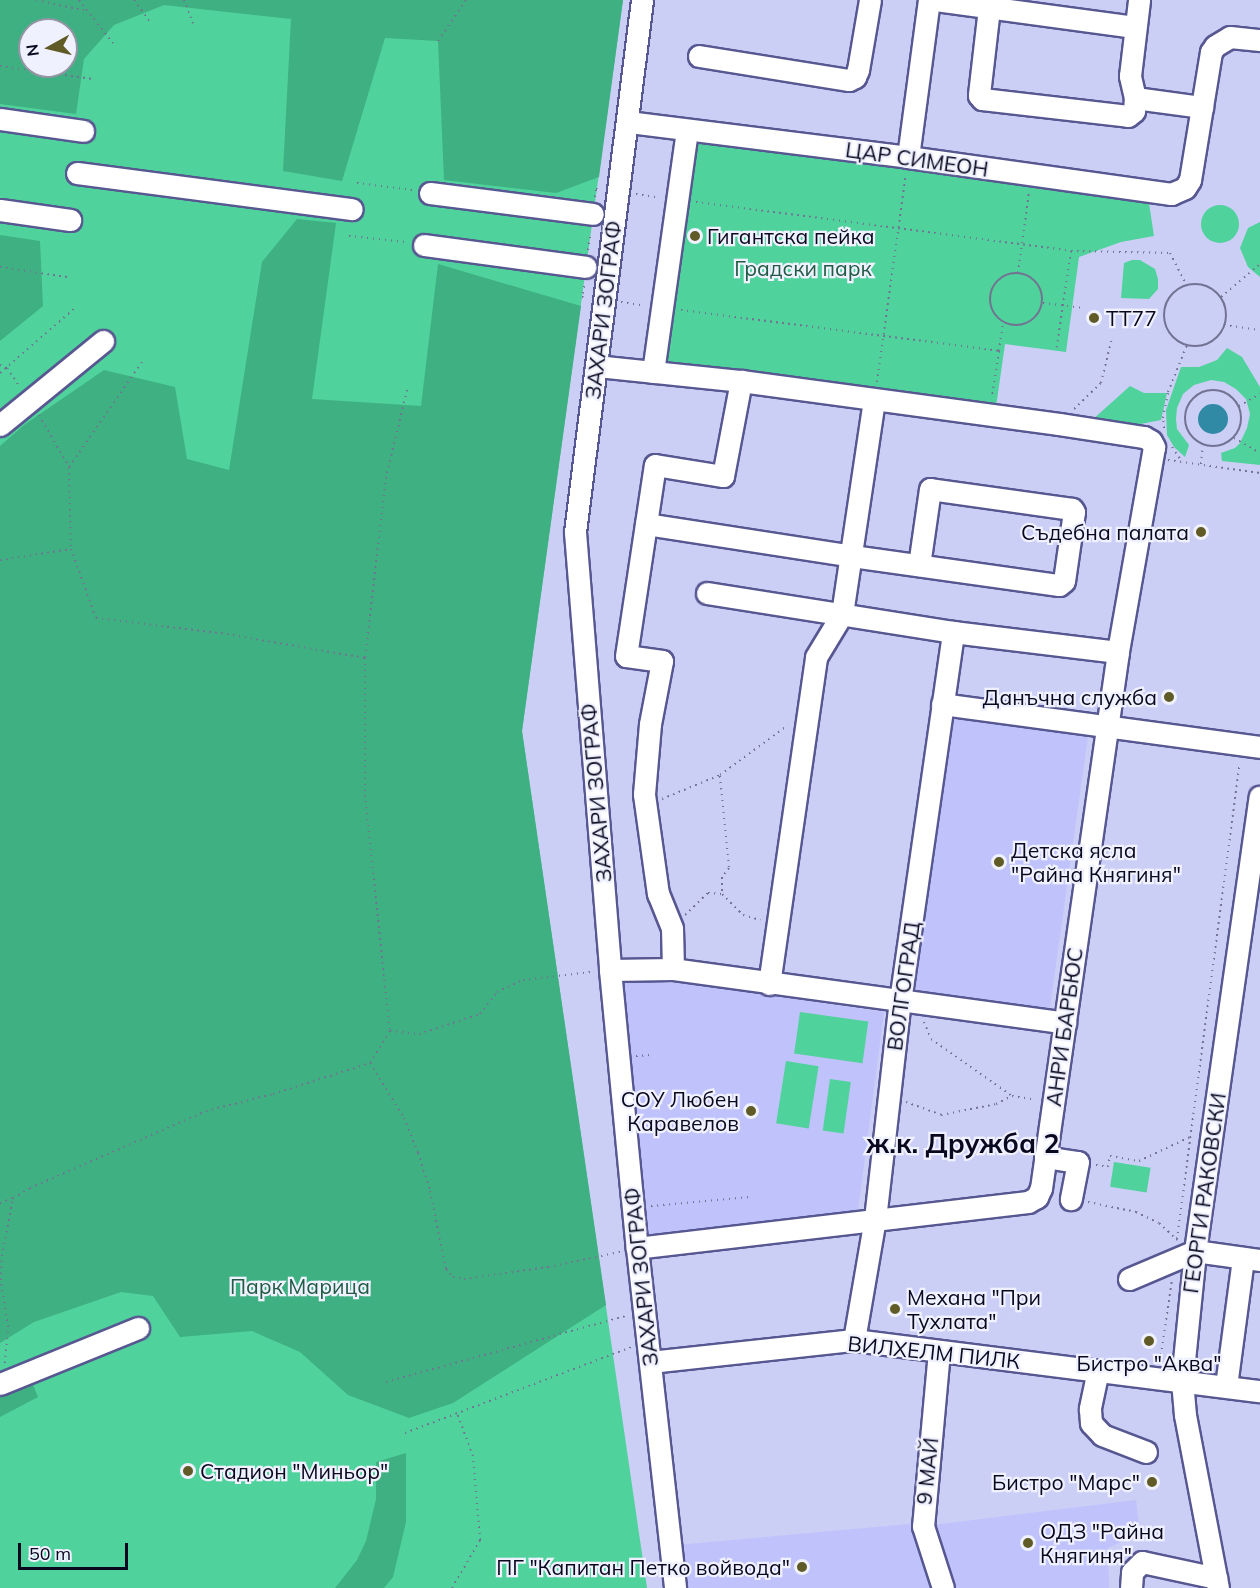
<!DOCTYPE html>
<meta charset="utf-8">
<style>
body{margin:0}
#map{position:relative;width:1260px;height:1588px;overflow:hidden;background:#cbcef5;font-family:Mulish,sans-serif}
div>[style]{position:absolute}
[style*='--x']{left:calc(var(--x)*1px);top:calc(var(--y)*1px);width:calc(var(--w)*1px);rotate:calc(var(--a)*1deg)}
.built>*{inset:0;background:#bfc2fb;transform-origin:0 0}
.green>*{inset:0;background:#50d29c;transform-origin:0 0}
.round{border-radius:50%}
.forest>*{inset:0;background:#3fb081}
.water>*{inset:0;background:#308aa6}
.path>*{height:2px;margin-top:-1px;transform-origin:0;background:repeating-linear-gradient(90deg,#727392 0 1.5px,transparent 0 6px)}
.path>.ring{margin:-1px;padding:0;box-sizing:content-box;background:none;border:2px solid #727392;border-radius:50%}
.roads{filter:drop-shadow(2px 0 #575791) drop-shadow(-2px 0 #575791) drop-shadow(0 2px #575791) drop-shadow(0 -2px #575791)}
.minor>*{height:21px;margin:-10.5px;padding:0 10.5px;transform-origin:10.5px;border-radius:10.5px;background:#fff}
.dots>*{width:16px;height:16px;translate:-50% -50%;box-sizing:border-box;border:3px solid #f0f1ff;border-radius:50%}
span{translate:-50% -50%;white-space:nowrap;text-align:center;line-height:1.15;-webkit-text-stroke:4.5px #f0f1ff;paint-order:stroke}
.street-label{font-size:21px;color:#09081e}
.poi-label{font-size:21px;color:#09081e}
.left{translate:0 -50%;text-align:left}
.right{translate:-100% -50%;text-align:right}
.park-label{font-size:21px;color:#215b43}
.district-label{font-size:27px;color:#09081e;font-weight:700}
.north{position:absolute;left:18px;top:18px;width:60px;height:60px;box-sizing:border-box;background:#f0f1ff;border:2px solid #9494a5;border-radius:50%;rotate:262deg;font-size:16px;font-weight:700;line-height:24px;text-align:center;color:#09081e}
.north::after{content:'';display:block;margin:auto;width:21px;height:27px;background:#605a26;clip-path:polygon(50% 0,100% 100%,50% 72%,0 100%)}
.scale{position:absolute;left:18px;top:1543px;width:110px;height:27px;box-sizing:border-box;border:3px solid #09081e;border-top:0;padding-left:8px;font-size:18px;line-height:21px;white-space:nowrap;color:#09081e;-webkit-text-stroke:4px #f0f1ff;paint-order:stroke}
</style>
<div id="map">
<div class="built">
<div style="left:948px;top:712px;width:142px;height:284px;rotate:8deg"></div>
<div style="clip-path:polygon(627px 979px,697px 985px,884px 1012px,858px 1210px,642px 1236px,619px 982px)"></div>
<div style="clip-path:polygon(1136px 1500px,1140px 1533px,1108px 1548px,1109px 1588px,948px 1588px,933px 1525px)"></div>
<div style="clip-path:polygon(910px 1524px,931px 1588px,683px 1588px,677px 1545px)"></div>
</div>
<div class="green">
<div style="clip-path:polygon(evenodd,0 0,623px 0,522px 731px,647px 1588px,0 1588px,0 0,30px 30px,66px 30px,66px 66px,30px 66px,30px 30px)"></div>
<div style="clip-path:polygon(694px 140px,1149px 203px,1154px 236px,1121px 242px,1079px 257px,1066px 352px,1005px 344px,996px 407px,662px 364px)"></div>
<div class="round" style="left:1201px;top:205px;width:38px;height:38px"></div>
<div style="clip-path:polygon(1260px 222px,1260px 277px,1248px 267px,1240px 248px,1248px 228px)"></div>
<div style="clip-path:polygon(1132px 260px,1140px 260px,1155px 269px,1158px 279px,1158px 289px,1149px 299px,1121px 298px,1124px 263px)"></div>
<div style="clip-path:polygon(1227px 348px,1242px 357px,1260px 387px,1260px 465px,1222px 461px,1221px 453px,1235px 448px,1240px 443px,1247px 428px,1250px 414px,1246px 399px,1236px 389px,1224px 382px,1211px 380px,1194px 385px,1183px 394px,1177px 408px,1176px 419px,1177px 429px,1189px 445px,1185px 457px,1174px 447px,1167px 435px,1166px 410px,1181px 367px,1199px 367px,1217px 360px)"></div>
<div style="clip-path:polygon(1130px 386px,1144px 393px,1167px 393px,1161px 420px,1125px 427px,1091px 421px)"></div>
<div style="left:800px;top:1012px;width:69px;height:42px;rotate:8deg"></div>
<div style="left:786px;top:1061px;width:33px;height:63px;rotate:9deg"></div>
<div style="left:830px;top:1079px;width:21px;height:52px;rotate:8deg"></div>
<div style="left:1114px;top:1162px;width:37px;height:25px;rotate:9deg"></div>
</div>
<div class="forest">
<div style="clip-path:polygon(evenodd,0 0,623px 0,599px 177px,556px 193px,444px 180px,438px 41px,385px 38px,342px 181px,283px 171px,291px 19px,164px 5px,114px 25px,84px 59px,76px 114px,0 104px,0 0,30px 30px,66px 30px,66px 66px,30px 66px,30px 30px)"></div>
<div style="clip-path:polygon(297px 219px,336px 223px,312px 399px,421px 406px,438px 264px,581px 306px,522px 731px,606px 1305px,453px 1403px,409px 1418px,348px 1395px,300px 1352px,252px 1331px,180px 1337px,153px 1296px,121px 1292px,34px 1322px,0 1343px,0 446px,24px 425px,104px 370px,175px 387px,187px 459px,229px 470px,262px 262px)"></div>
<div style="clip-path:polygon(0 235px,40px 241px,43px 306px,0 341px)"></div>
<div style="clip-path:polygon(31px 1380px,38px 1397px,0 1417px,0 1393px)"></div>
<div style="clip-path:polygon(406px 1453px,406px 1522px,393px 1577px,384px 1588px,335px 1588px,357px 1560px,366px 1541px,376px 1499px,376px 1462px)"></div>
</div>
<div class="water">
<div class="round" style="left:1198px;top:404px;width:30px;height:30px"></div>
</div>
<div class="path">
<div style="--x:36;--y:0;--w:52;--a:12.2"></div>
<div style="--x:79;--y:0;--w:55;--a:51.7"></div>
<div style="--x:134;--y:0;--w:27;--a:54"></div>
<div style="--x:184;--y:0;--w:25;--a:69"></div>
<div style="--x:438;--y:41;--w:50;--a:-55.7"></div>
<div style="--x:0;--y:66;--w:94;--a:8"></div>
<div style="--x:357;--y:183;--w:56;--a:7.1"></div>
<div style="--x:636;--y:194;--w:24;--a:9"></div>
<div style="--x:595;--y:197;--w:8;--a:-83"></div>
<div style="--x:596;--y:189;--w:5;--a:11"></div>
<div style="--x:696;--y:202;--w:378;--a:7.4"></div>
<div style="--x:1071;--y:251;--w:101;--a:98.5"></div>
<div style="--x:349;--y:236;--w:57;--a:6"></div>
<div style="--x:588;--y:250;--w:18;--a:-81"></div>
<div style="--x:1071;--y:251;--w:99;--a:1.2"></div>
<div style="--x:1170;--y:253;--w:36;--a:63"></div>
<div style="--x:0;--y:267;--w:68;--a:8.5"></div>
<div class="ring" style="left:990px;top:273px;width:50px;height:50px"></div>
<div style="--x:1018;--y:273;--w:82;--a:-82.3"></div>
<div class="ring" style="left:1164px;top:284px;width:60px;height:60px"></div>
<div style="--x:584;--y:286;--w:11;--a:100"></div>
<div style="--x:582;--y:297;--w:4;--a:14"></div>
<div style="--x:1221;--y:297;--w:51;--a:-40.2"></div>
<div style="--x:621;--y:302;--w:24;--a:9"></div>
<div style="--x:1043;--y:303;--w:38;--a:7"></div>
<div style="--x:681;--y:310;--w:321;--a:7.3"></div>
<div style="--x:999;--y:351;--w:47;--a:98.7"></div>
<div style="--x:1224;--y:325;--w:36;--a:8"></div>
<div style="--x:999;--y:351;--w:29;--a:-82"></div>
<div style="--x:142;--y:362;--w:128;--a:124.8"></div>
<div style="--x:69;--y:467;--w:82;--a:88.6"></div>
<div style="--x:71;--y:549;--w:73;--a:70.1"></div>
<div style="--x:96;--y:618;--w:132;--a:7"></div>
<div style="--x:227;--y:634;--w:140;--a:9.9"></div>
<div style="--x:0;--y:365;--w:8;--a:23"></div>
<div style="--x:7;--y:368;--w:22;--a:56"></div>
<div style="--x:0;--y:373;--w:101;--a:-41"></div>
<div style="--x:877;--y:382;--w:210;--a:-82.1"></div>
<div class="ring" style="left:1185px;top:390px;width:54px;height:54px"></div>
<div style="--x:407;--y:390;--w:89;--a:103.6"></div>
<div style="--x:386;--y:477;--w:182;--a:96.6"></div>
<div style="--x:365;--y:658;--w:137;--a:90"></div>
<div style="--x:365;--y:795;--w:237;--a:84"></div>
<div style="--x:390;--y:1031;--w:38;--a:122"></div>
<div style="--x:370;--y:1063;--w:65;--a:58.3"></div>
<div style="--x:404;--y:1118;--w:38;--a:68"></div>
<div style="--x:418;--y:1153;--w:40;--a:72"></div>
<div style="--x:430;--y:1191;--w:80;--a:78.4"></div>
<div style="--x:446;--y:1269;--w:11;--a:49"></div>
<div style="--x:453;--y:1277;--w:11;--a:10"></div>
<div style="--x:464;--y:1279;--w:85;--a:-8.1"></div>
<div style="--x:548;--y:1267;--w:74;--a:-11.8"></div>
<div style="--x:1239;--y:406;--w:24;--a:-30"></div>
<div style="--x:1074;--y:409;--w:37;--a:-44"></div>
<div style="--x:1101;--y:383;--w:46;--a:-76.3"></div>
<div style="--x:39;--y:415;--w:60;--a:60"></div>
<div style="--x:1164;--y:428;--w:10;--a:-96"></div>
<div style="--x:1163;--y:418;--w:26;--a:-79"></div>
<div style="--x:1168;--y:392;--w:51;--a:-68"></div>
<div style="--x:1234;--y:438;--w:30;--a:30"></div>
<div style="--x:1172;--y:447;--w:18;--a:56"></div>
<div style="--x:1168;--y:460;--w:93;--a:8"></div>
<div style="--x:1201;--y:464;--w:18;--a:-84"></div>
<div style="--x:0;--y:560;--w:72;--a:-8.8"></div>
<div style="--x:720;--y:776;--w:92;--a:84.4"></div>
<div style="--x:729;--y:868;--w:11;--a:128"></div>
<div style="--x:722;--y:877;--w:17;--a:90"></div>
<div style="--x:662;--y:799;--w:63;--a:-22.5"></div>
<div style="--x:720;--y:775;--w:84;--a:-36.3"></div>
<div style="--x:685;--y:915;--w:32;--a:-44"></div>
<div style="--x:708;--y:893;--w:14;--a:4"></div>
<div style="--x:722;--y:894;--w:30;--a:45"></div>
<div style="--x:743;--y:915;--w:18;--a:16"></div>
<div style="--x:924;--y:1022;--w:18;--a:68"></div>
<div style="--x:931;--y:1039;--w:99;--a:35.1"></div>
<div style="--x:1012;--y:1096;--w:24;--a:9"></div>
<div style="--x:390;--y:1031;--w:29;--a:6"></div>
<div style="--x:419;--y:1034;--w:64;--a:-18.2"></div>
<div style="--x:480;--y:1014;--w:28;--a:-52"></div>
<div style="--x:497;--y:992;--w:29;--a:-25"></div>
<div style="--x:523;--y:980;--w:69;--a:-6.6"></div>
<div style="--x:636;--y:1056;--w:14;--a:-4"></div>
<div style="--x:906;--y:1102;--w:37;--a:20"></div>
<div style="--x:941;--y:1115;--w:56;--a:-11.3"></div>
<div style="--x:996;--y:1104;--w:18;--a:-27"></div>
<div style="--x:1096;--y:1165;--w:12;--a:9"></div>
<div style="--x:1108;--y:1167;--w:11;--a:-80"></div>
<div style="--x:1110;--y:1156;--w:29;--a:10"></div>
<div style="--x:1139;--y:1161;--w:56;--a:-25.2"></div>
<div style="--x:1088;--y:1202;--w:49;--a:11.8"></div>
<div style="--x:1136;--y:1212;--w:25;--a:26"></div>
<div style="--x:1159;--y:1223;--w:25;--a:43"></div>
<div style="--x:0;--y:1203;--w:14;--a:-21"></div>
<div style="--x:651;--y:1206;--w:99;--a:-5.2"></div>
<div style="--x:1177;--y:1239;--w:480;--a:-82.5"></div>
<div style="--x:1160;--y:1361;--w:82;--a:-81.6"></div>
<div style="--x:5;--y:1363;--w:36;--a:-85"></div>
<div style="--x:8;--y:1327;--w:48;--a:-98.5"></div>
<div style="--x:1;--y:1280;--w:24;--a:-88"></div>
<div style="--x:2;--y:1256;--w:59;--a:-79.3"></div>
<div style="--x:13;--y:1198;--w:20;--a:-30"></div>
<div style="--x:30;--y:1188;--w:192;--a:-23.6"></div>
<div style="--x:206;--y:1111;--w:69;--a:-14.2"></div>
<div style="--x:273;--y:1094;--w:102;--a:-17.7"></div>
<div style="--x:386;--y:1382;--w:249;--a:-15.4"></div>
<div style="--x:405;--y:1433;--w:242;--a:-20.8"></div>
<div style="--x:452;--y:1588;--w:56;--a:-59.7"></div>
<div style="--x:480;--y:1540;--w:84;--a:-94.8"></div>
<div style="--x:473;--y:1456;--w:46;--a:-110.4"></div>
</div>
<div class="roads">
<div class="minor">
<div style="--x:642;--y:0;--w:536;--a:97.18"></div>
<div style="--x:575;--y:532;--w:439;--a:85.4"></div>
<div style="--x:610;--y:970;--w:279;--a:84.5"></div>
<div style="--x:637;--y:1248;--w:342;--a:83.6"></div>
<div style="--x:935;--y:0;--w:202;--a:7.7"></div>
<div style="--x:989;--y:8;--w:88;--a:96.6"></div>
<div style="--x:979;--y:95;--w:5;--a:53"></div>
<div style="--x:982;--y:99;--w:147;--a:6.6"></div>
<div style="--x:1128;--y:116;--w:8;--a:-40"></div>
<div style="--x:1134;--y:111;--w:13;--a:-86"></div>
<div style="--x:1135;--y:98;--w:23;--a:-103"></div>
<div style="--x:1130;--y:76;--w:77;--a:-83.2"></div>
<div style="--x:699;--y:56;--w:152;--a:9.1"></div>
<div style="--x:849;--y:80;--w:7;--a:-27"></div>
<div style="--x:855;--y:77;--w:8;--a:-67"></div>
<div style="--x:858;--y:70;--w:71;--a:-80.3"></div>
<div style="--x:1135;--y:98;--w:68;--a:7.7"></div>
<div style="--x:0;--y:119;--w:84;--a:8.2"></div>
<div style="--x:628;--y:122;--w:282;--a:7.1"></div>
<div style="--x:908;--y:157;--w:266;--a:8"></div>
<div style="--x:1171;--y:194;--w:15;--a:-23"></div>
<div style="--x:1185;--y:188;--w:9;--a:-58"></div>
<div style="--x:1190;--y:180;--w:130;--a:-80.7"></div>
<div style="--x:1211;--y:52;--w:7;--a:-56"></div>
<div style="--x:1215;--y:46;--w:17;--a:-31"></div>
<div style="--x:1230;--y:37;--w:30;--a:6"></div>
<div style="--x:908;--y:157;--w:158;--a:-82.4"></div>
<div style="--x:77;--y:173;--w:277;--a:7.5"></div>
<div style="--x:430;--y:193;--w:164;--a:7.3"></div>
<div style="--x:0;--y:210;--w:71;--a:8.1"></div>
<div style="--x:424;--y:245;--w:163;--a:7.7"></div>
<div style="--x:596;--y:366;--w:146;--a:5.9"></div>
<div style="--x:741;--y:381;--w:321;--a:7.7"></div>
<div style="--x:1059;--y:424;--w:86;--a:8.7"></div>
<div style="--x:1144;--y:437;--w:8;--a:30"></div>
<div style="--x:1151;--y:441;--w:7;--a:63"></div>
<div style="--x:1154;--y:447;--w:208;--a:100"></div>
<div style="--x:1118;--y:652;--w:542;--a:98.17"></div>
<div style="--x:1041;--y:1188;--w:10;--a:114"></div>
<div style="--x:1037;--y:1197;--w:10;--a:151"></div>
<div style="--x:1028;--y:1202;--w:394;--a:173.3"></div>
<div style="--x:653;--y:372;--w:244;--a:-82"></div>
<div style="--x:0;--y:425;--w:133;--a:-39.2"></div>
<div style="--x:646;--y:524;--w:208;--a:8.8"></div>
<div style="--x:852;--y:556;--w:209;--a:8"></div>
<div style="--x:1059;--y:585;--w:6;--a:-39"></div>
<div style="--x:1064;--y:581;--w:70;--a:-81.8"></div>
<div style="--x:1074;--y:512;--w:4;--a:-124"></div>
<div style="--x:1072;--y:509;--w:143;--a:-172"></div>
<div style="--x:930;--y:489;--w:77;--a:98.2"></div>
<div style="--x:707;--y:593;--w:249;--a:9"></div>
<div style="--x:953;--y:632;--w:166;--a:6.9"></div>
<div style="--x:942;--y:704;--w:321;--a:7.7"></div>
<div style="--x:673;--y:969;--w:41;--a:-91.4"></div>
<div style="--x:672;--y:928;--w:37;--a:-112"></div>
<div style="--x:658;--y:894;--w:101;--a:-98"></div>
<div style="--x:644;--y:794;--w:70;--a:-85.1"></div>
<div style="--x:650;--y:724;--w:64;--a:-79.2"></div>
<div style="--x:662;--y:661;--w:36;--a:-172"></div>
<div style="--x:626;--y:656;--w:193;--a:-81.4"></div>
<div style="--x:655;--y:465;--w:69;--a:9.2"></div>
<div style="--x:723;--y:476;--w:97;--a:-79.3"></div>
<div style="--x:610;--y:970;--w:63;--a:-0.9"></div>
<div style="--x:673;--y:969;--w:396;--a:7.8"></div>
<div style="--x:769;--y:984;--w:330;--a:-81.8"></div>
<div style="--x:816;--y:657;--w:50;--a:-58.8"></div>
<div style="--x:842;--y:614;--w:216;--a:-81.5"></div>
<div style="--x:1045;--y:1157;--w:33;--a:9"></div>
<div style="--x:1078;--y:1162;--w:38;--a:101"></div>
<div style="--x:1129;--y:1279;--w:72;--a:-23"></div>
<div style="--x:1195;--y:1251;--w:66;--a:7.9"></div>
<div style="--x:854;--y:1340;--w:123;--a:-80.2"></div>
<div style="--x:875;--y:1219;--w:219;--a:-83.5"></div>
<div style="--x:900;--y:1001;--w:373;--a:-81.8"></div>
<div style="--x:939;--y:1351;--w:176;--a:95.2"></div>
<div style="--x:923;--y:1526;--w:65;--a:72.1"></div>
<div style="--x:650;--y:1362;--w:205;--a:-6.2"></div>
<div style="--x:854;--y:1340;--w:409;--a:7.2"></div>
<div style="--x:1098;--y:1370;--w:40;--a:102"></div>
<div style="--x:1090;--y:1409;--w:14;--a:86"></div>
<div style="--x:1091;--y:1423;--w:16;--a:47"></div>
<div style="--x:1102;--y:1435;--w:47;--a:21.1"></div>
<div style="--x:0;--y:1384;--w:149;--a:-22.1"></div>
<div style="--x:1226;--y:1386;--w:129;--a:-82.4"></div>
<div style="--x:1131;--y:1588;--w:16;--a:-86"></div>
<div style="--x:1132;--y:1572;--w:14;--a:-45"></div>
<div style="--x:1142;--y:1562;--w:76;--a:12.2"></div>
<div style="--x:1218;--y:1588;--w:176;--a:-100.8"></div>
<div style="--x:1185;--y:1415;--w:35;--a:-95"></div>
<div style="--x:1182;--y:1380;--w:130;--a:-84.2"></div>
<div style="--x:1195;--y:1251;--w:459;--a:-81.9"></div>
</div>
</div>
<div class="dots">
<div style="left:695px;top:236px;background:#605a26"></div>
<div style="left:1094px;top:318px;background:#605a26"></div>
<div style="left:1201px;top:532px;background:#605a26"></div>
<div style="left:1169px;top:697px;background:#605a26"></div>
<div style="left:999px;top:862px;background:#605a26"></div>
<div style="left:751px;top:1111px;background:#605a26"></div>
<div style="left:895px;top:1309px;background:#605a26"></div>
<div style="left:1149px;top:1341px;background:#605a26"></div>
<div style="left:188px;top:1471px;background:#605a26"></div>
<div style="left:1152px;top:1482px;background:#605a26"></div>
<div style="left:1028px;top:1543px;background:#605a26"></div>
<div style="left:802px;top:1567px;background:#605a26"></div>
</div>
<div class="street-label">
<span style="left:917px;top:159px;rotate:8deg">ЦАР СИМЕОН</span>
<span style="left:603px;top:310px;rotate:-83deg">ЗАХАРИ ЗОГРАФ</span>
<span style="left:596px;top:793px;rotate:-95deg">ЗАХАРИ ЗОГРАФ</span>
<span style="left:903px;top:986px;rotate:-82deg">ВОЛГОГРАД</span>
<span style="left:1064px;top:1027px;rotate:-82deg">АНРИ БАРБЮС</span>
<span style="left:1204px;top:1193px;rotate:-82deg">ГЕОРГИ РАКОВСКИ</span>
<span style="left:641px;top:1277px;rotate:-96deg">ЗАХАРИ ЗОГРАФ</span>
<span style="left:934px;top:1352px;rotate:6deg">ВИЛХЕЛМ ПИЛК</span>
<span style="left:927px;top:1471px;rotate:-84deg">9 МАЙ</span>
</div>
<div class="poi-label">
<span class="left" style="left:707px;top:236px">Гигантска пейка</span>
<span class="left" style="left:1106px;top:318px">TT77</span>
<span class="right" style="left:1189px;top:532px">Съдебна палата</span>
<span class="right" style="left:1157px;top:697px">Данъчна служба</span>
<span class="left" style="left:1011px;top:862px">Детска ясла<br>"Райна Княгиня"</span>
<span class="right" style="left:739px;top:1111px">СОУ Любен<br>Каравелов</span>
<span class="left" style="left:907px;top:1309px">Механа "При<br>Тухлата"</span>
<span style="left:1149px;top:1363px">Бистро "Аква"</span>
<span class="left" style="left:200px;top:1471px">Стадион "Миньор"</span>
<span class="right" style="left:1140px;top:1482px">Бистро "Марс"</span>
<span class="left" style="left:1040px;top:1543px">ОДЗ "Райна<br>Княгиня"</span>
<span class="right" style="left:790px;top:1567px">ПГ "Капитан Петко войвода"</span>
</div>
<div class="park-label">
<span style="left:803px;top:268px">Градски парк</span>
<span style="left:300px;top:1286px">Парк Марица</span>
</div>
<div class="district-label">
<span style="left:963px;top:1144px">ж.к. Дружба 2</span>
</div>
<div class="north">N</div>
<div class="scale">50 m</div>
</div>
